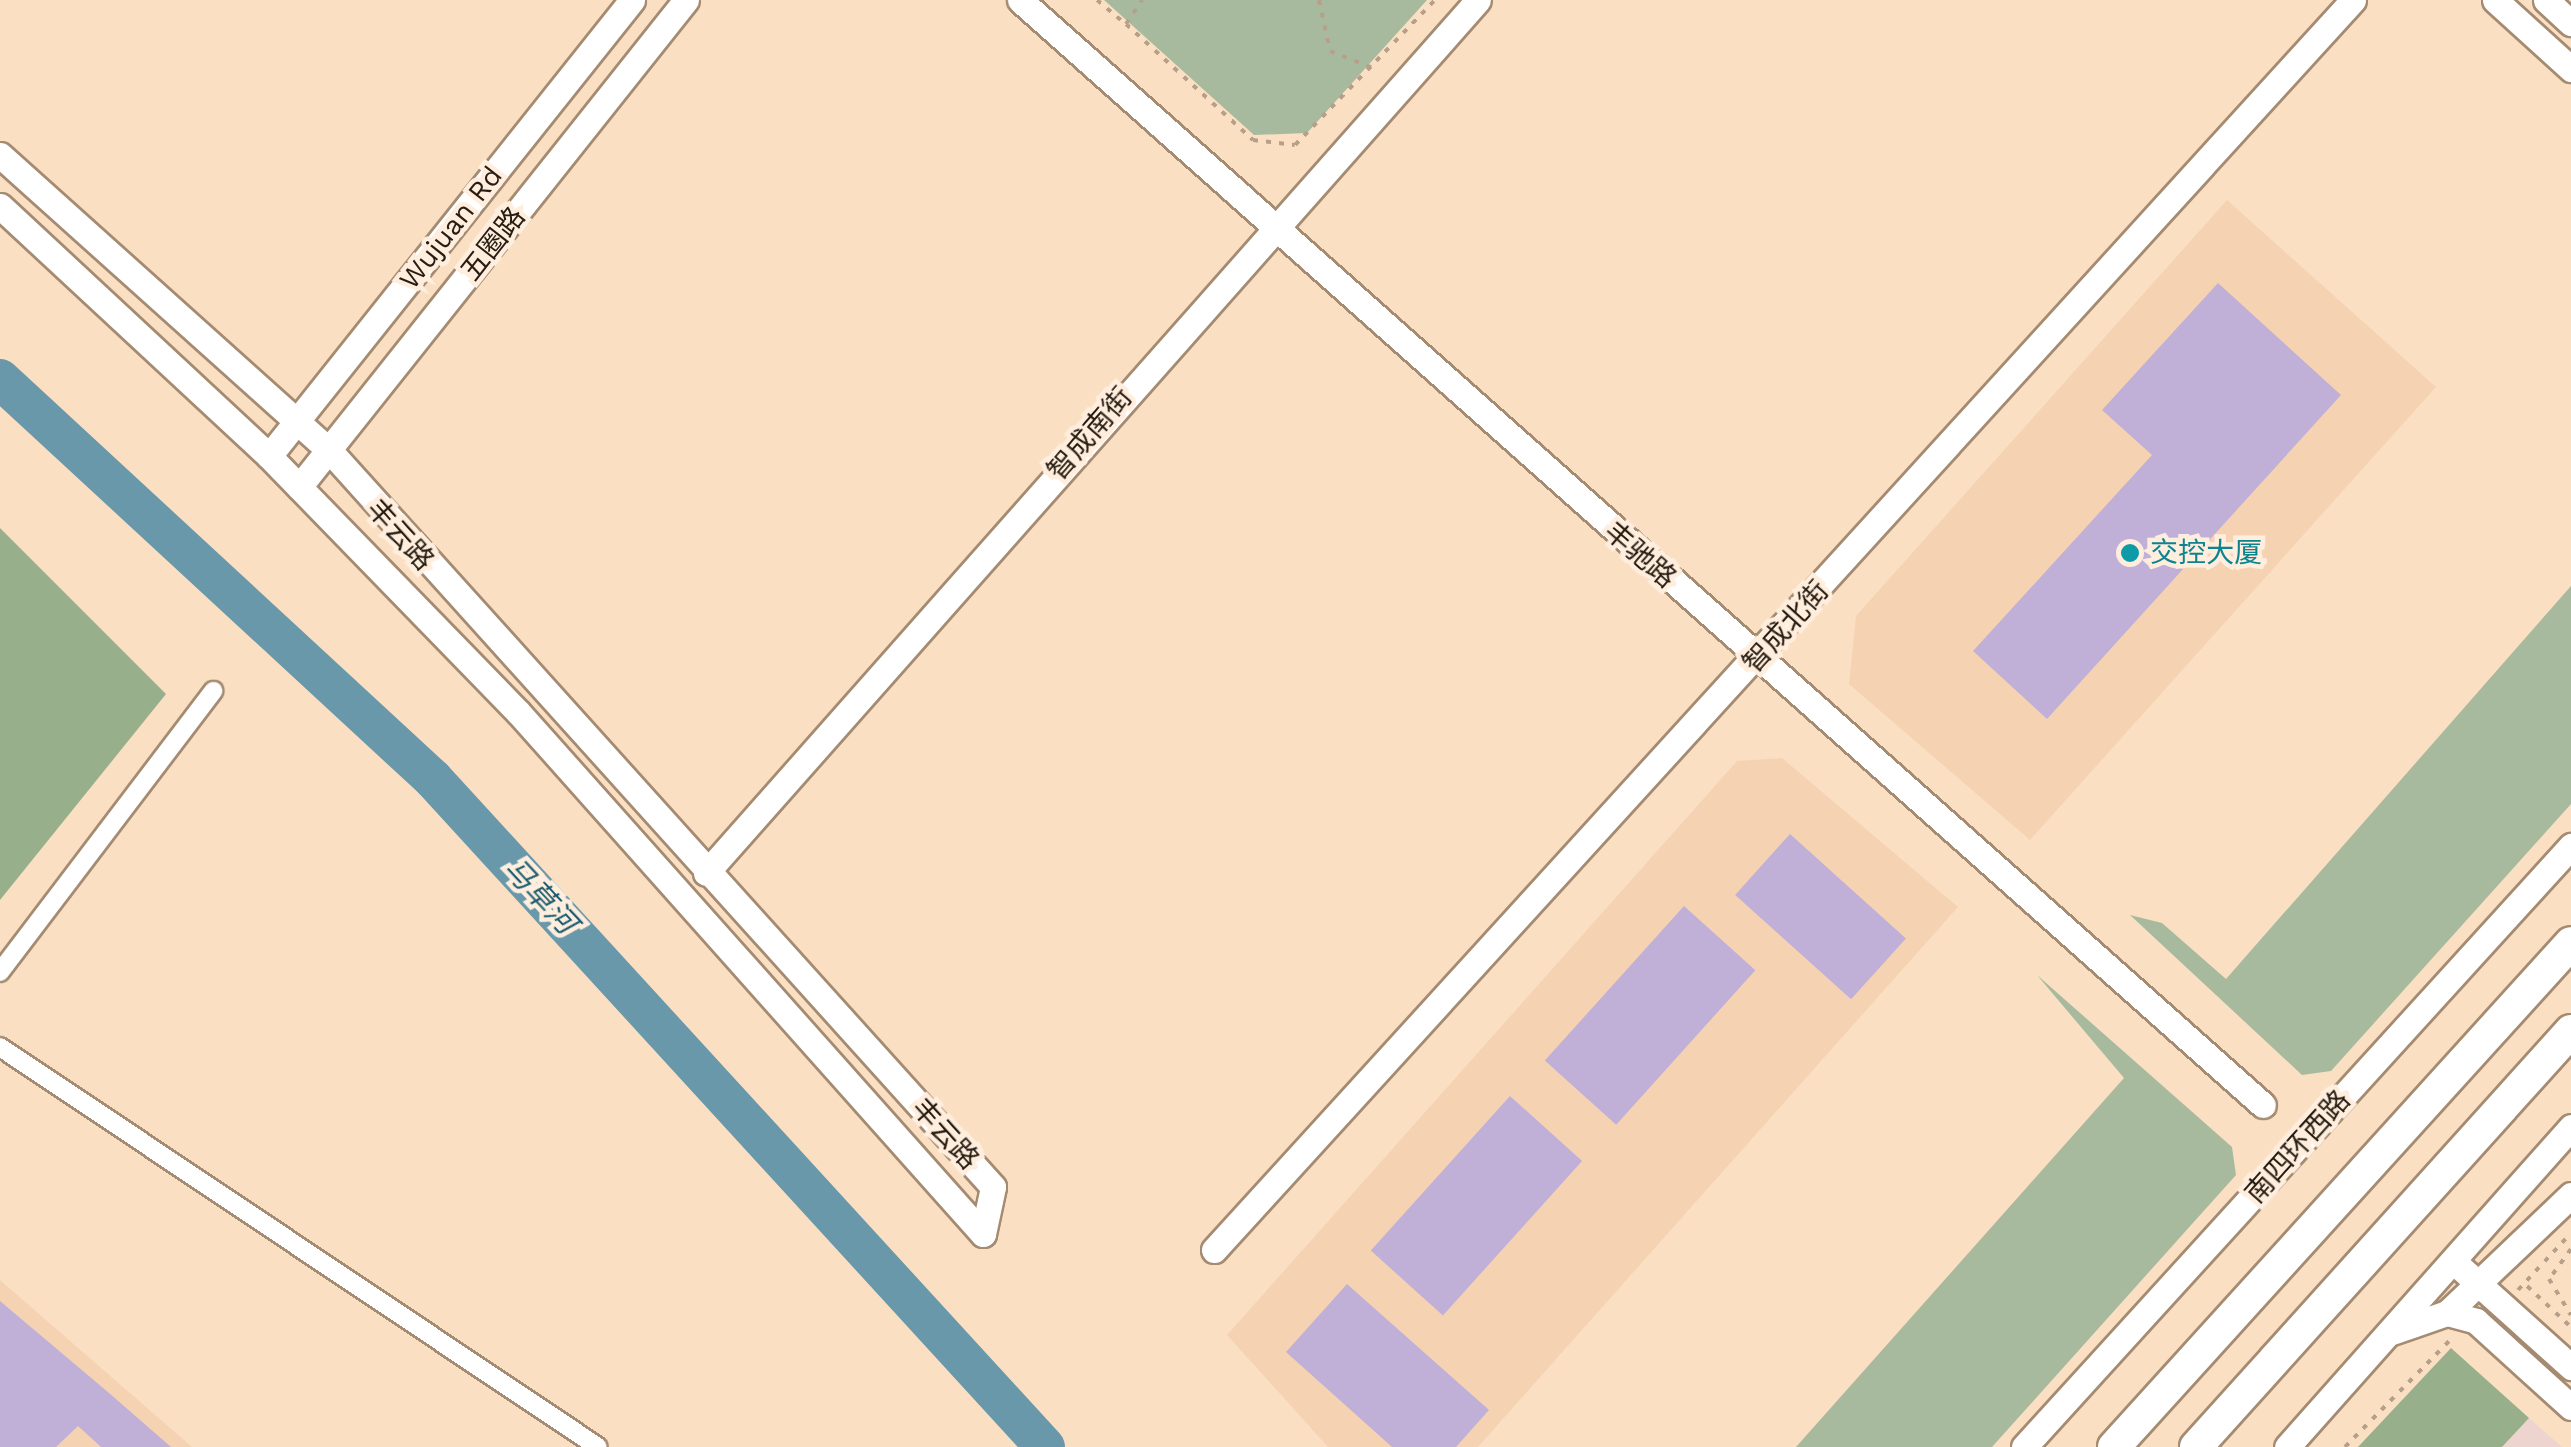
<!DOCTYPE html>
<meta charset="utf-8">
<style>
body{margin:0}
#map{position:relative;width:2571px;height:1447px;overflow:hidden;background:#fbdfc3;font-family:"Work Sans","Noto Sans SC",sans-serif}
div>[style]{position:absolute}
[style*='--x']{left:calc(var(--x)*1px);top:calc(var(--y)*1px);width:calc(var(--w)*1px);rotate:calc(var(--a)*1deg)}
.built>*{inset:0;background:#f5d3b2}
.education>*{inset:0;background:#edd4ce}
.green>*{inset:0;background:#a8ba9e}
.forest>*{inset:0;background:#97af8a}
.river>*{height:40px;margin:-20px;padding:0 20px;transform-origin:20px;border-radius:20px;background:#6898aa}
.building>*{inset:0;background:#c0afd7;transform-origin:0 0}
.path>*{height:4px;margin-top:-2px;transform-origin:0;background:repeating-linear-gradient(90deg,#b7a08a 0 5px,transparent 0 13px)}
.roads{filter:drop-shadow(2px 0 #a48b71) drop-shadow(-2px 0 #a48b71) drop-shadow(0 2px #a48b71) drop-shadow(0 -2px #a48b71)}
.street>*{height:18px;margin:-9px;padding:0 9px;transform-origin:9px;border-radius:9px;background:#fff}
.secondary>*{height:25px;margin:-12.5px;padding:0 12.5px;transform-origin:12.5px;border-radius:12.5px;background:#fff}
.highway>*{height:32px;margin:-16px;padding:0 16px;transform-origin:16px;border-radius:16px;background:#fff}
.dots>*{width:28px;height:28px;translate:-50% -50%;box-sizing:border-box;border:5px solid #fed;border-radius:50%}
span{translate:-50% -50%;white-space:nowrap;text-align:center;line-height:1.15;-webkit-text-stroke:9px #fed;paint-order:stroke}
.street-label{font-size:28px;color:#261c12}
.culture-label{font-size:28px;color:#0d838f}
.left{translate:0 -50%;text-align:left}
.water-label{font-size:30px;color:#1b5b6f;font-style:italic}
</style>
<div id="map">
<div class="built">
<div style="clip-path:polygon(2227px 200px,2436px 387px,2030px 840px,1849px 684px,1856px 616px)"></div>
<div style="clip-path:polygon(1782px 758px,1958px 907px,1478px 1447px,1328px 1447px,1227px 1335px,1737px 761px)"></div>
<div style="clip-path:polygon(0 1280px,192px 1447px,0 1447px)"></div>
</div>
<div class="education">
<div style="clip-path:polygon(2529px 1418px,2562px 1447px,2502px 1447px)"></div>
</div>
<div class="green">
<div style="clip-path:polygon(1104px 0,1427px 0,1307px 133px,1254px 135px)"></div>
<div style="clip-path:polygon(2571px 586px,2571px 804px,2331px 1071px,2302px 1075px,2130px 915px,2162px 923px,2226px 979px)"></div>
<div style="clip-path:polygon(2037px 975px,2232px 1147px,2236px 1175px,1992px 1447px,1796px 1447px,2124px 1078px)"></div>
</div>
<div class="forest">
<div style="clip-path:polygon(0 528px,166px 694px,0 900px)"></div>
<div style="clip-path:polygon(2451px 1348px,2529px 1418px,2502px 1447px,2358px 1447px)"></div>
</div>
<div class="river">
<div style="--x:0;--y:379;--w:589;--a:42.73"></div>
<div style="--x:433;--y:779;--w:906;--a:47.51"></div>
</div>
<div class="building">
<div style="clip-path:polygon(2218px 283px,2341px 395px,2047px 719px,1973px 651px,2152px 455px,2102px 410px)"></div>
<div style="left:1790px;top:834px;width:156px;height:82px;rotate:42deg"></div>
<div style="left:1684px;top:906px;width:96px;height:208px;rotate:42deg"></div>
<div style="left:1510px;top:1096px;width:97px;height:208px;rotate:42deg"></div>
<div style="clip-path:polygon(1347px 1284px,1489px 1410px,1456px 1447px,1392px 1447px,1286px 1352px)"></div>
<div style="clip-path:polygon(0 1301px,109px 1393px,171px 1447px,101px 1447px,78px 1426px,56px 1447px,0 1447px)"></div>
</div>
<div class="path">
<div style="--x:1097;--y:0;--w:38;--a:40"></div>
<div style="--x:1126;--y:24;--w:29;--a:-56"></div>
<div style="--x:1319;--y:0;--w:52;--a:77.8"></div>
<div style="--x:1330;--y:51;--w:46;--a:21.6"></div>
<div style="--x:1126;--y:24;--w:172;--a:42.4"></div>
<div style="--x:1253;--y:140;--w:42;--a:6.8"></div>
<div style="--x:1295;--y:145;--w:202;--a:-46"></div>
<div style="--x:2571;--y:1249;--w:37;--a:126"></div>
<div style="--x:2549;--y:1279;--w:42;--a:58.6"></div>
<div style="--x:2527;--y:1286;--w:60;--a:43"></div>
<div style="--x:2518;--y:1290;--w:78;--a:-47.1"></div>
<div style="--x:2345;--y:1447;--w:150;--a:-45.5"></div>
</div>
<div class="roads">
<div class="street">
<div style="--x:0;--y:972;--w:353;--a:-52.8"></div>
<div style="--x:0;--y:1047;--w:719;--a:33.78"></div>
</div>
<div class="secondary">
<div style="--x:1020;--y:0;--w:1663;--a:41.64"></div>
<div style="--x:2495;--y:0;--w:103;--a:42.2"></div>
<div style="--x:2546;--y:0;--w:34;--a:43"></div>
<div style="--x:0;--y:155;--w:442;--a:41.9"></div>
<div style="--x:329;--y:450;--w:992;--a:47.98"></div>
<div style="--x:993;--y:1187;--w:48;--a:102"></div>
<div style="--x:0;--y:206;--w:367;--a:42.9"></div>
<div style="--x:269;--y:456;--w:357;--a:45.8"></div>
<div style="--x:518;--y:712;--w:699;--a:48.31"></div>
<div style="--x:269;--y:456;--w:583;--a:-51.48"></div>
<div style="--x:299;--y:487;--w:622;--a:-51.53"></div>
<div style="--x:706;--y:873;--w:1165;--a:-48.51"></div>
<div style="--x:1214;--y:1250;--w:1691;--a:-47.66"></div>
<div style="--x:2453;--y:1261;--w:159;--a:41.9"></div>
<div style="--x:2447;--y:1313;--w:171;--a:-43.6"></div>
<div style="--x:2392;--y:1332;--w:58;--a:-19.1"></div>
<div style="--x:2447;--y:1313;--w:30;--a:15"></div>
<div style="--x:2476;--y:1321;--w:128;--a:42.2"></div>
<div style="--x:2024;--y:1447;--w:813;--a:-47.69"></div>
<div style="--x:2287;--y:1447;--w:428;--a:-48.4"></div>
</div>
<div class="highway">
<div style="--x:2114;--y:1447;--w:680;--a:-47.8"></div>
<div style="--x:2196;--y:1447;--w:560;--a:-47.97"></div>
</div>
</div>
<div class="dots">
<div style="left:2130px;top:553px;background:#0f9aa8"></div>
</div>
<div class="street-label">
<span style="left:451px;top:228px;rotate:-52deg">Wujuan Rd</span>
<span style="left:493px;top:244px;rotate:-52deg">五圈路</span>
<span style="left:1090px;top:434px;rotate:-49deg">智成南街</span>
<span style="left:400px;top:535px;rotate:48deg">丰云路</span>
<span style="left:1640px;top:555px;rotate:41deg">丰驰路</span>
<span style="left:1786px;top:627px;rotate:-48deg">智成北街</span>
<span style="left:945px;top:1134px;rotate:48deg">丰云路</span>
<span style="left:2298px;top:1147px;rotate:-48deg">南四环西路</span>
</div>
<div class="culture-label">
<span class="left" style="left:2150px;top:553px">交控大厦</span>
</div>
<div class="water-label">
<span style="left:540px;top:896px;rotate:47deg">马草河</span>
</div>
</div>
